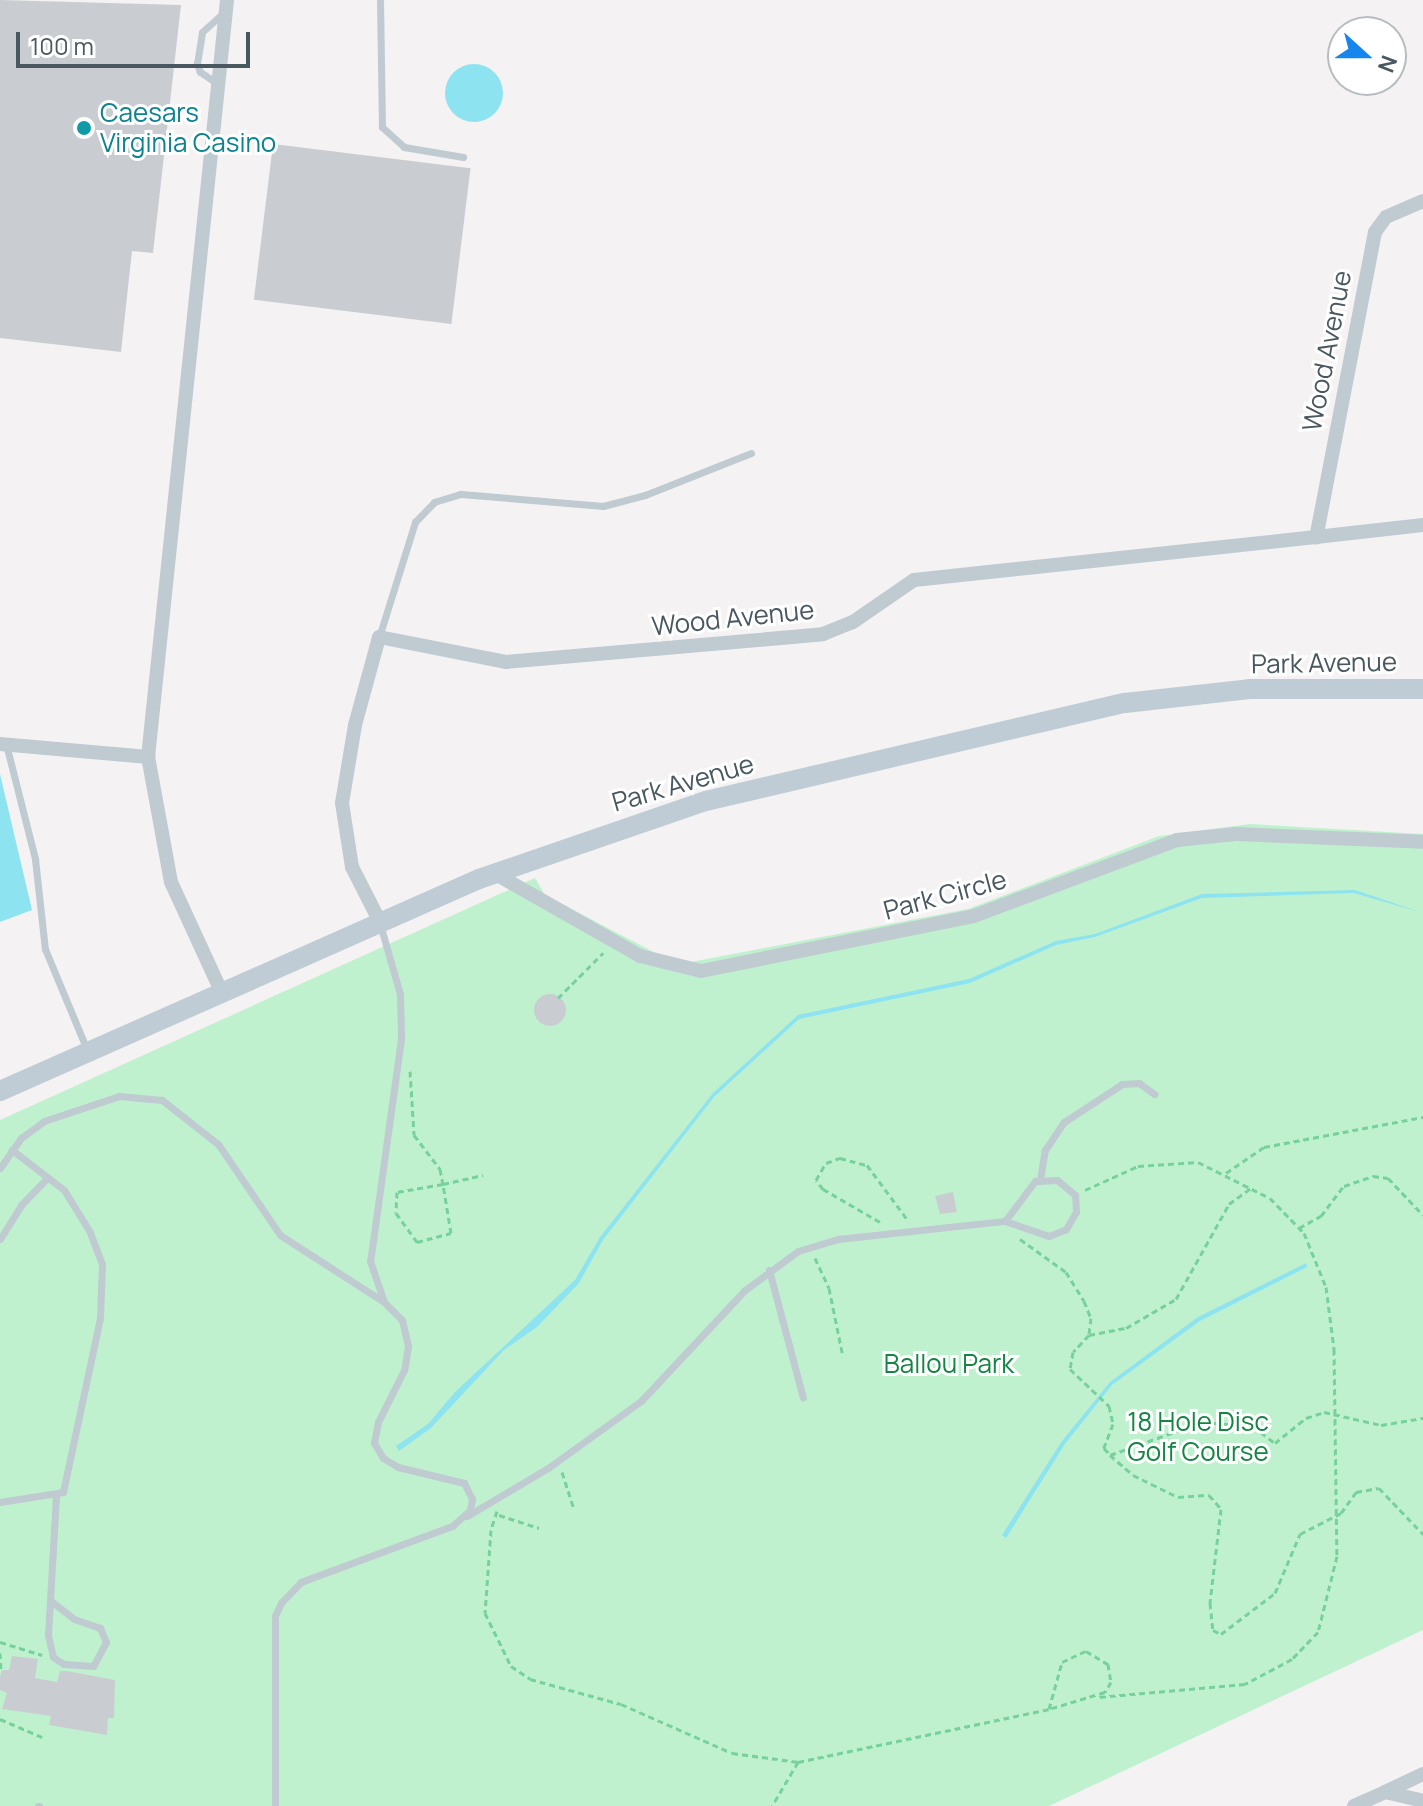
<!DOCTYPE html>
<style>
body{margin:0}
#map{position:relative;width:1423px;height:1806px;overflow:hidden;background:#f4f2f2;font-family:Manrope,sans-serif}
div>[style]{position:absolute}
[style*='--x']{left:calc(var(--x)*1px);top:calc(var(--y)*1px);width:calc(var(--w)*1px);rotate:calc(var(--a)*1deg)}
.green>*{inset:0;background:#c0f1cf}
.water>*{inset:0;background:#8de3ef}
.round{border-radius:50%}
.building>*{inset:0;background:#c9cdd1;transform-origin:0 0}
.path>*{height:3px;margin-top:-1.5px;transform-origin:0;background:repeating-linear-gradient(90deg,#77d19c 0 6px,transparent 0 10px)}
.lane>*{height:7px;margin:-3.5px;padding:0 3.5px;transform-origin:3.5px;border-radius:3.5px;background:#bfcad1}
.street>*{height:14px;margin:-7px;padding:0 7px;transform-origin:7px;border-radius:7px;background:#bfcad1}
.secondary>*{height:20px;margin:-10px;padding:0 10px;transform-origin:10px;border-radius:10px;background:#bfccd5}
.dots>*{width:22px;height:22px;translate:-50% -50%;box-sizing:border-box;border:4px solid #fff;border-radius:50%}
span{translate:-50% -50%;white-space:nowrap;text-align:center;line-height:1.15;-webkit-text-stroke:6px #fff;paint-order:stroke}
.culture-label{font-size:26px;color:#0d838f}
.left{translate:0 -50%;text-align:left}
.street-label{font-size:26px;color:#495760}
.park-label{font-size:26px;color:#158543}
.north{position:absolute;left:1327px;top:16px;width:80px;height:80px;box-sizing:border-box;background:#fff;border:2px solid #b6bcbf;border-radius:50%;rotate:111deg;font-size:22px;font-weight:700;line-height:32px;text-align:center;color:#495760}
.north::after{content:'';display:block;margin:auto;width:28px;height:36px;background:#1586eb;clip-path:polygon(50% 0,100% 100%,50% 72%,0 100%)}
.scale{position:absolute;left:16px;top:32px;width:234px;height:36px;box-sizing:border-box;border:4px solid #495760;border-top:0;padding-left:10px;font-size:24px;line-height:28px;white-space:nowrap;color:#495760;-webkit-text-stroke:6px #fff;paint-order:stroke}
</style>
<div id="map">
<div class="green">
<div style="clip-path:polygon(1250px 824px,1423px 834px,1423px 1630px,1049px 1806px,0 1806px,0 1120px,535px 878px,545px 895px,663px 957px,686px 963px,968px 909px,1159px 836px)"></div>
</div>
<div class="water">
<div class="round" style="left:445px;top:64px;width:58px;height:58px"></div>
<div style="clip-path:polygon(0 774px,32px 910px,0 922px)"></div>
<div style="clip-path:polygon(1355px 890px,1423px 913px,1354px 893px,1202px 898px,1095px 937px,1056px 945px,970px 983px,799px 1019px,714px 1097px,603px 1240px,579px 1283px,537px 1327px,504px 1350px,431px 1428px,399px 1451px,396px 1446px,428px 1424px,455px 1392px,575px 1280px,600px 1237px,713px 1093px,798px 1015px,969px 979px,1056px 941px,1095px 934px,1202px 894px)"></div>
<div style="clip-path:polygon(1306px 1263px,1307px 1267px,1200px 1321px,1112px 1385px,1065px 1444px,1006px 1538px,1002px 1535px,1062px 1441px,1110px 1382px,1198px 1317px)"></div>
</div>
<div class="building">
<div style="clip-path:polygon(0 0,181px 5px,153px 253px,132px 251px,121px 352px,0 338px)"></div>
<div style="left:273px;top:144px;width:199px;height:157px;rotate:7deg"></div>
<div class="round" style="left:534px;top:994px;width:32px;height:32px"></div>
<div style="clip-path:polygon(953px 1192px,957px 1212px,940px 1214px,935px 1196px)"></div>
<div style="clip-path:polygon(12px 1656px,38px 1659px,35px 1678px,57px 1682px,60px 1671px,67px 1671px,115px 1680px,114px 1718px,108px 1718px,107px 1735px,49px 1725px,51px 1716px,2px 1709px,7px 1693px,0 1690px,0 1677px,2px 1670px,9px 1670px)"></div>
</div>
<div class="path">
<div style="--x:558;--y:998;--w:64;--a:-45"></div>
<div style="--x:410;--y:1071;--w:64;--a:86.4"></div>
<div style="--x:414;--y:1135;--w:43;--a:52.6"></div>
<div style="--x:440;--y:1169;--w:15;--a:79"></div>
<div style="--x:443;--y:1184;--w:47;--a:170.1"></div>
<div style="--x:397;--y:1192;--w:21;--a:93"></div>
<div style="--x:396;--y:1213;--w:36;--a:54"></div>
<div style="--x:417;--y:1242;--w:35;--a:-15"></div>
<div style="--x:451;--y:1233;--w:50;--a:-99.3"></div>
<div style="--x:443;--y:1184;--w:41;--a:-12.7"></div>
<div style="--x:1226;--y:1173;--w:46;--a:-34.4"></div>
<div style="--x:1264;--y:1147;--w:162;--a:-10.7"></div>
<div style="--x:1085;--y:1190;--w:58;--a:-24.4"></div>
<div style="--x:1138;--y:1166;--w:60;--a:-3.8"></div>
<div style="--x:1198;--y:1162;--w:80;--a:26.6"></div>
<div style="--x:1270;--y:1198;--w:49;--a:45.8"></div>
<div style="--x:1304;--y:1233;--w:58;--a:67.8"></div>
<div style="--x:1326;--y:1287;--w:63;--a:82.6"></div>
<div style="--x:1334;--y:1349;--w:207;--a:89.2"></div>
<div style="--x:1337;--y:1556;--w:78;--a:104"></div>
<div style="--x:1318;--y:1632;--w:37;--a:134"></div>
<div style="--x:1292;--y:1659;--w:53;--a:152"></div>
<div style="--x:1245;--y:1684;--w:147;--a:174.9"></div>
<div style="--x:880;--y:1222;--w:66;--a:-149.9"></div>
<div style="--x:823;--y:1189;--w:11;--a:-128"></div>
<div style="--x:816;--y:1180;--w:20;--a:-60"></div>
<div style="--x:826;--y:1163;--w:15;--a:-20"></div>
<div style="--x:840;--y:1158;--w:28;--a:15"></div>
<div style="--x:867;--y:1165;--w:67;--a:53.5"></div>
<div style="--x:1299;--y:1228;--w:25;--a:-29"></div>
<div style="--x:1321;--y:1216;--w:38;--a:-53"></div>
<div style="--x:1344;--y:1186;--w:31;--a:-19"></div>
<div style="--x:1373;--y:1176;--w:15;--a:8"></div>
<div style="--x:1388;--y:1178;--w:51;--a:46.6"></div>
<div style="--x:1020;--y:1239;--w:57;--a:35.7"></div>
<div style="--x:1066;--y:1272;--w:34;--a:58"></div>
<div style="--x:1084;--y:1301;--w:18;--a:68"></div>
<div style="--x:1091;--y:1318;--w:17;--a:97"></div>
<div style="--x:1089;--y:1335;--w:23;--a:133"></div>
<div style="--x:1073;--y:1352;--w:17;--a:100"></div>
<div style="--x:1070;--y:1369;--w:54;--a:43.5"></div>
<div style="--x:1109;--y:1406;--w:18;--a:77"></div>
<div style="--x:1113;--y:1424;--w:26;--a:111"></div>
<div style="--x:1104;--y:1448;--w:9;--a:49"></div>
<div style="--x:1110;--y:1455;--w:98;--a:-19.7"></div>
<div style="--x:1202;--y:1422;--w:51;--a:4.5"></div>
<div style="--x:1253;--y:1426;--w:28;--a:38"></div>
<div style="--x:1275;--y:1443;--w:40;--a:-39"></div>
<div style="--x:1306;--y:1418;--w:19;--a:-18"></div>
<div style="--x:1324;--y:1412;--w:58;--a:12.8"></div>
<div style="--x:1381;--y:1425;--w:43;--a:-9.5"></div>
<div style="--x:815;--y:1258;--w:33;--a:65"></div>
<div style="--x:829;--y:1288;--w:70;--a:78.5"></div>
<div style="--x:1089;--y:1335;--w:38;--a:-11"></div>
<div style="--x:1126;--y:1328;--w:58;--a:-30.1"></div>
<div style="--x:1176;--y:1299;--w:109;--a:-60.8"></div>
<div style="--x:1229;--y:1204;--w:27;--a:-36"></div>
<div style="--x:1110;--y:1455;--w:30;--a:41"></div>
<div style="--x:1133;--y:1475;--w:50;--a:26.1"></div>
<div style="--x:1178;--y:1497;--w:31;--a:-4"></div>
<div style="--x:1209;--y:1495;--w:18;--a:49"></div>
<div style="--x:1221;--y:1509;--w:95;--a:96.7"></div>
<div style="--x:1210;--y:1603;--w:27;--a:84"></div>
<div style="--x:1213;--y:1630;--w:9;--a:27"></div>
<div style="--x:1221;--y:1634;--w:68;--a:-37.2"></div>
<div style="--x:1275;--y:1593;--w:64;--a:-67"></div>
<div style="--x:1300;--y:1534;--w:46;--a:-27.1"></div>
<div style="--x:1341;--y:1513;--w:26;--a:-54"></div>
<div style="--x:1356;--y:1492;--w:23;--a:-10"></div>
<div style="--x:1379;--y:1488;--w:64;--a:46.3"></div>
<div style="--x:562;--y:1472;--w:38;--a:72"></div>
<div style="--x:497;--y:1511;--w:20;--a:108"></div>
<div style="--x:491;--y:1530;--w:83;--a:94.1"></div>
<div style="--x:485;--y:1613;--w:59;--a:63.9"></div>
<div style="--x:511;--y:1666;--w:23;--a:34"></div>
<div style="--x:530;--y:1679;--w:94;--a:15.4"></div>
<div style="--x:621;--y:1704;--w:121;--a:23.8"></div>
<div style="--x:732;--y:1753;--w:67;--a:7.8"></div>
<div style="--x:798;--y:1762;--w:51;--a:120.6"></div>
<div style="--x:499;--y:1515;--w:42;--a:18"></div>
<div style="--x:0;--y:1642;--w:44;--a:17.2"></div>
<div style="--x:1086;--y:1651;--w:26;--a:31"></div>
<div style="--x:1108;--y:1664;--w:18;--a:81"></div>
<div style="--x:1111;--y:1682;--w:12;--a:121"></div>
<div style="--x:1105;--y:1692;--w:59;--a:163.1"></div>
<div style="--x:1049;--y:1709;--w:49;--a:-74.5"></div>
<div style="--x:1062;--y:1662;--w:26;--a:-25"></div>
<div style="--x:0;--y:1653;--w:18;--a:87"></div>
<div style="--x:0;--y:1719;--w:46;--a:23.2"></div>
<div style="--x:798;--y:1762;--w:257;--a:-11.9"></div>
</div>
<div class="lane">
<div style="--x:380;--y:0;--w:127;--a:89.1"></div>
<div style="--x:382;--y:127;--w:30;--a:42"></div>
<div style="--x:404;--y:147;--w:60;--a:9.6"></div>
<div style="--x:218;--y:84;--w:22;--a:-146"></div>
<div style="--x:200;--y:72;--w:9;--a:-111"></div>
<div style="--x:197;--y:64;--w:32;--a:-81"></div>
<div style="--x:202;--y:32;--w:31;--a:-42"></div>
<div style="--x:379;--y:637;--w:121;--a:-72.6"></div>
<div style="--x:415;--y:522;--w:28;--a:-46"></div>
<div style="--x:434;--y:502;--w:28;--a:-17"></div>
<div style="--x:461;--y:494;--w:143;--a:4.8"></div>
<div style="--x:603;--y:506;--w:43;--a:-14.7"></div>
<div style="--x:645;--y:495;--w:114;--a:-21.6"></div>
<div style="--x:6;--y:744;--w:119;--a:75.8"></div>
<div style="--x:35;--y:859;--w:91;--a:83.7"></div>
<div style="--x:45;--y:949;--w:109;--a:67.4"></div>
<div style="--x:380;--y:924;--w:73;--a:74.1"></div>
<div style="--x:400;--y:994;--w:45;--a:88.7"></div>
<div style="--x:401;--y:1039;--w:224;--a:97.9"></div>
<div style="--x:370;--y:1261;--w:43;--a:71.1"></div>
<div style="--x:0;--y:1168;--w:37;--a:-55"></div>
<div style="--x:21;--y:1138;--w:29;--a:-36"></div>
<div style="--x:44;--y:1121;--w:79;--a:-18.4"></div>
<div style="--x:119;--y:1096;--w:43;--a:5.3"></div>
<div style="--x:162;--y:1100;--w:71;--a:38.2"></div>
<div style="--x:218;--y:1144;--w:110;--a:55.7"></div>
<div style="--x:280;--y:1235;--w:124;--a:32.8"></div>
<div style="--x:384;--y:1302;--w:25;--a:45"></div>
<div style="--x:402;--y:1320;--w:27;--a:77"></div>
<div style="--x:408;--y:1346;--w:24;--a:99"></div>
<div style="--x:404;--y:1370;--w:58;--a:116.6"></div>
<div style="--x:378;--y:1422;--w:21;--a:101"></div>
<div style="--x:374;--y:1443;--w:17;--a:59"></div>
<div style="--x:383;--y:1458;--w:17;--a:31"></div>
<div style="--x:398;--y:1467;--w:68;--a:13.6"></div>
<div style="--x:464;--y:1483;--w:18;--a:63"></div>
<div style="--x:472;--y:1499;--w:11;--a:100"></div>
<div style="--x:470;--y:1510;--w:24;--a:138"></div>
<div style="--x:452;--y:1526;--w:161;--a:159.7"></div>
<div style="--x:301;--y:1582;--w:29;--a:134"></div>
<div style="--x:281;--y:1603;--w:14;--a:115"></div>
<div style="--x:275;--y:1616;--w:190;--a:90"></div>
<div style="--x:1040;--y:1180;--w:30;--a:-81"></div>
<div style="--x:1045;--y:1150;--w:34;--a:-56"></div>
<div style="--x:1064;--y:1122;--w:69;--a:-33.2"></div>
<div style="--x:1122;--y:1084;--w:17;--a:-3"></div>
<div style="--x:1139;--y:1083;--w:19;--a:36"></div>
<div style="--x:0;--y:1239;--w:40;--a:-58"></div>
<div style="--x:21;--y:1205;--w:37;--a:-46"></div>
<div style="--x:769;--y:1270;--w:132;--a:75.1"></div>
<div style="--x:0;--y:1502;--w:64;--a:-9"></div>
<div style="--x:63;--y:1492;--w:178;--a:-78"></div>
<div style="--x:100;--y:1318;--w:54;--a:-87.9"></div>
<div style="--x:102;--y:1264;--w:34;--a:-111"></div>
<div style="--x:90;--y:1232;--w:49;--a:-121.8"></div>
<div style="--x:64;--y:1190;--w:66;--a:-142.4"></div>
<div style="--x:467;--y:1516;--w:94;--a:-30.7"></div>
<div style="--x:548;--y:1468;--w:115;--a:-35.8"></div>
<div style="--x:641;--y:1401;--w:152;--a:-46.9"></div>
<div style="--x:745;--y:1290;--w:66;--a:-36.3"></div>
<div style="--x:798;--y:1251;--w:42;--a:-16.7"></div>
<div style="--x:838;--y:1239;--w:168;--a:-6.2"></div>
<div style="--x:1005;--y:1221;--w:46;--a:18.8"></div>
<div style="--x:1049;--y:1236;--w:18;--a:-22"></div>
<div style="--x:1066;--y:1229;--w:20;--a:-60"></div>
<div style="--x:1076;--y:1212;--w:17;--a:-93"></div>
<div style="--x:1075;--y:1195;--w:23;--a:-140"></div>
<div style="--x:1057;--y:1180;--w:22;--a:177"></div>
<div style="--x:1035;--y:1181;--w:50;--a:126.9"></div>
<div style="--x:51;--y:1601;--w:29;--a:38"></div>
<div style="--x:74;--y:1619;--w:28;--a:19"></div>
<div style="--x:100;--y:1628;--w:15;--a:67"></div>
<div style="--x:106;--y:1642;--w:27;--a:118"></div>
<div style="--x:93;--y:1666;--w:29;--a:-176"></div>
<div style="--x:64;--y:1664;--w:13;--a:-148"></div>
<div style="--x:53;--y:1657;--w:23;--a:-103"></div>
<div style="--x:48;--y:1635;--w:138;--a:-86.7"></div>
<div style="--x:38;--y:1806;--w:1;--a:0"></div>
</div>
<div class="street">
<div style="--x:1423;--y:201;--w:40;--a:156.6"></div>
<div style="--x:1386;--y:217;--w:19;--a:126"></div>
<div style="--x:1375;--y:232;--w:311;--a:100.9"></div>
<div style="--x:1316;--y:537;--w:108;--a:-6.4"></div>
<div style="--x:0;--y:744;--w:149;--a:5"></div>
<div style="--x:494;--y:873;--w:168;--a:29.6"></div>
<div style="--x:640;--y:956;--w:63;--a:13.8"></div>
<div style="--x:701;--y:971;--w:278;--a:-11.4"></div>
<div style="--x:974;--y:916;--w:217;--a:-20.5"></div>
<div style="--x:1177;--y:840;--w:59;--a:-5.8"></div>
<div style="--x:1236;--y:834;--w:187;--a:2.4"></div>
<div style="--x:380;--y:922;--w:62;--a:-117"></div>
<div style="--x:352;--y:867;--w:65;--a:-98.9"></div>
<div style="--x:342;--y:803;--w:79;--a:-80.5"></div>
<div style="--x:355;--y:725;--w:91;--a:-74.7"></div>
<div style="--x:379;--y:637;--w:129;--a:11.1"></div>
<div style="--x:506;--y:662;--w:318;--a:-5"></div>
<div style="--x:823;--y:634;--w:32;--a:-22"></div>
<div style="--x:853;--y:622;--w:74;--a:-34.5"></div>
<div style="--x:914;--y:580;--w:404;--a:-6.1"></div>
<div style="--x:222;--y:993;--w:122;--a:-114.7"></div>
<div style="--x:171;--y:882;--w:127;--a:-100.4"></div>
<div style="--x:148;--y:757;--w:761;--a:-84.04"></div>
<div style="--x:1385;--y:1792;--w:42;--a:-25.3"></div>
<div style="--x:1354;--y:1806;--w:34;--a:-24"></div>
<div style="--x:1385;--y:1792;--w:39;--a:13"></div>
</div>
<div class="secondary">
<div style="--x:0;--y:1091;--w:524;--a:-23.87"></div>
<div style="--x:479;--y:879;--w:240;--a:-19"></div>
<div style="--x:706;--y:801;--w:430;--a:-13.2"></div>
<div style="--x:1125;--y:703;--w:125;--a:-6.4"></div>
<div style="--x:1249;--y:689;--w:174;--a:0"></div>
</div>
<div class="dots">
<div style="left:84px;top:128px;background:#0f9aa8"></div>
</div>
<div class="culture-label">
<span class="left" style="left:100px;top:128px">Caesars<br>Virginia Casino</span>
</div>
<div class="street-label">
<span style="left:1327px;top:351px;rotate:-79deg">Wood Avenue</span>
<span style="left:733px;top:618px;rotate:-6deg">Wood Avenue</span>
<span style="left:1324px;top:663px;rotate:-1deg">Park Avenue</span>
<span style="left:683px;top:783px;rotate:-16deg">Park Avenue</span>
<span style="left:945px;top:895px;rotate:-15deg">Park Circle</span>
</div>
<div class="park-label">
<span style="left:949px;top:1364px">Ballou Park</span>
<span style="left:1198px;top:1437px">18 Hole Disc<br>Golf Course</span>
</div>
<div class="north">N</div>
<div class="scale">100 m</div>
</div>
